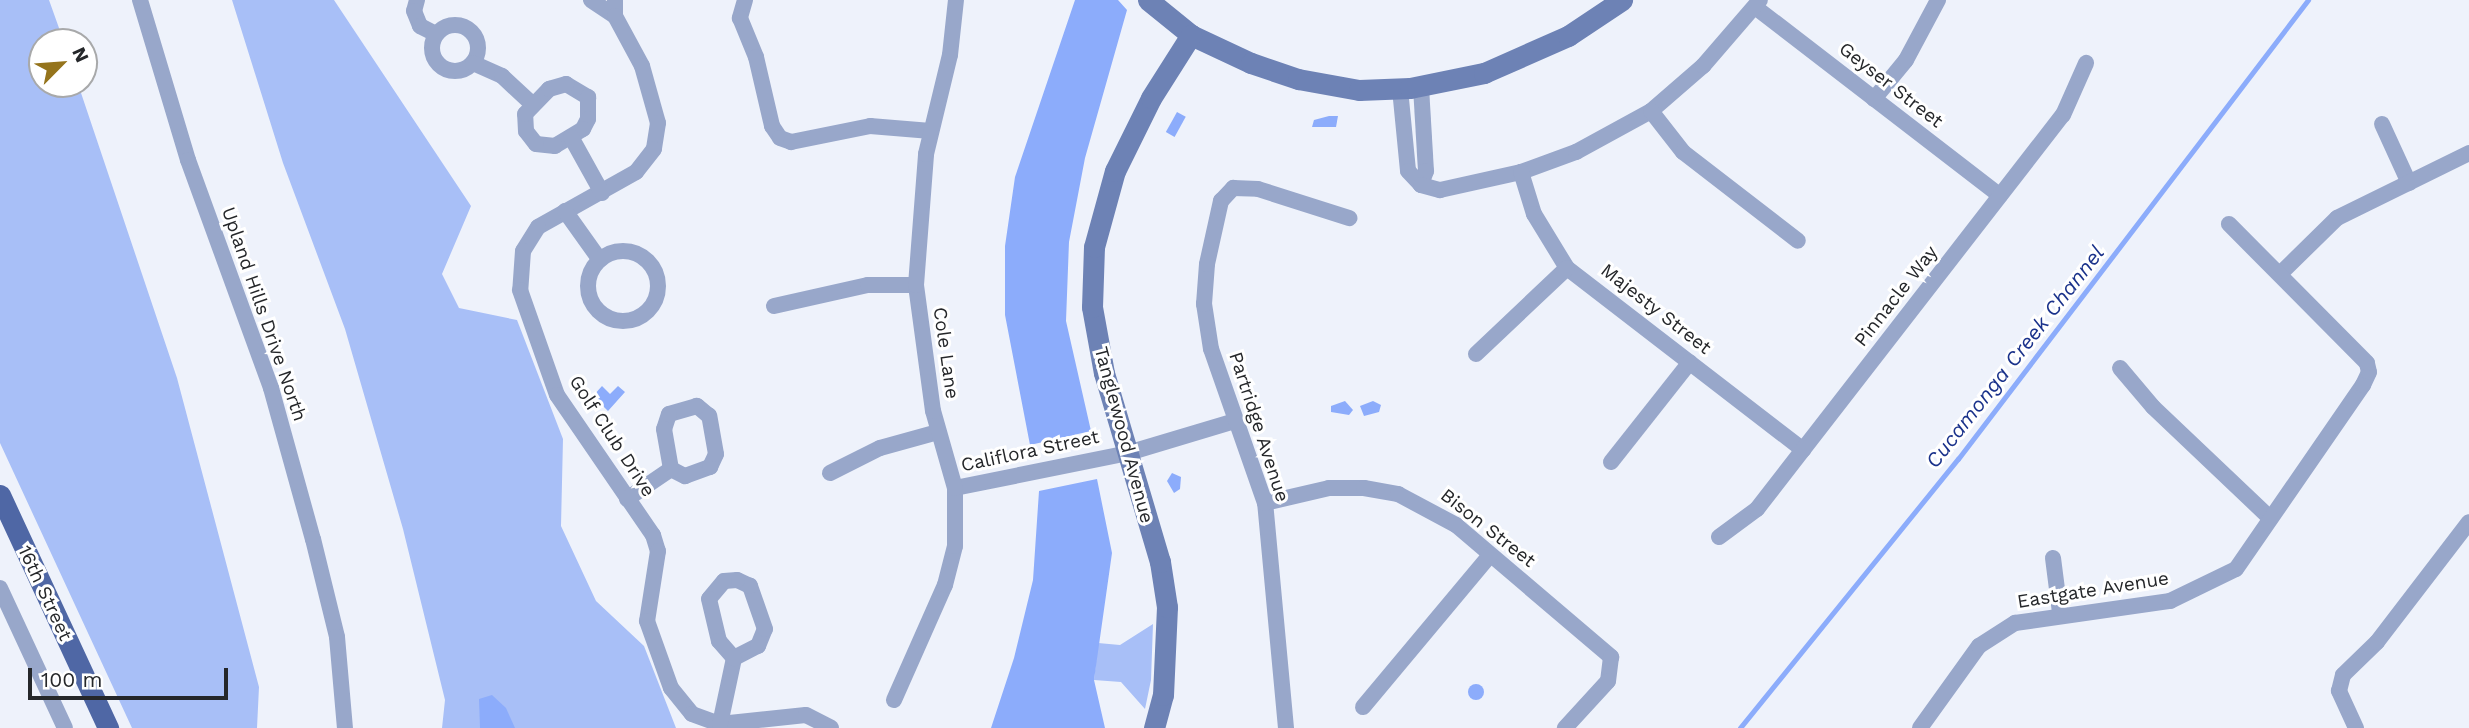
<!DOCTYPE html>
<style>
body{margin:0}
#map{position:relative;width:2469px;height:728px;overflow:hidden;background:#eef2fb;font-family:"Work Sans",sans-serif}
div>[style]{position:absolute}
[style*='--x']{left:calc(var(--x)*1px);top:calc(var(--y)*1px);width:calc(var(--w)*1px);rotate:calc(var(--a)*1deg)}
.green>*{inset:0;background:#a8bff7}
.water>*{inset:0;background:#8cacfb;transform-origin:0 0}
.round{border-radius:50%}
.stream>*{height:4.5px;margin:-2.25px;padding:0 2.25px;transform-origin:2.25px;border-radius:2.25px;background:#8cacfb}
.street>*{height:16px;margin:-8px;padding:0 8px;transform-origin:8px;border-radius:8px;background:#98a7ca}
.street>.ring{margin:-8px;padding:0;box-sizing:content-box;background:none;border:16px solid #98a7ca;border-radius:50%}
.secondary>*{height:21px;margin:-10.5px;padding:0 10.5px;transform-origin:10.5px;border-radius:10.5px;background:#6d82b5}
.primary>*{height:21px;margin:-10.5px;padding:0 10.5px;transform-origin:10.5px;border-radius:10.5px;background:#4f67a5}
span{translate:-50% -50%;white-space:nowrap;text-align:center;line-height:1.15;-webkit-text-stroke:6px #fff;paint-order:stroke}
.street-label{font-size:19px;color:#25272a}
.water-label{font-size:21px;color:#1a328b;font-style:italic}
.north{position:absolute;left:28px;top:28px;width:70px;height:70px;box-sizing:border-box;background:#fff;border:2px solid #a8a9aa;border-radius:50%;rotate:65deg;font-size:19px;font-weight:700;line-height:28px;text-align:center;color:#25272a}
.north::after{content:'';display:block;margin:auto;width:24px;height:32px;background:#95741c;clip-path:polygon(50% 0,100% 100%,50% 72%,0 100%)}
.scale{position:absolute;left:28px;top:668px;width:200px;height:32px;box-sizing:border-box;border:4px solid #25272a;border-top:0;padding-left:9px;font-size:21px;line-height:24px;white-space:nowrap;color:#25272a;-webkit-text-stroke:5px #fff;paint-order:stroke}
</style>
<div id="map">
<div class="green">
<div style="clip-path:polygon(0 0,49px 0,64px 42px,42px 42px,42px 84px,78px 84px,177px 378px,259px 687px,257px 728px,132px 728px,0 443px)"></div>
<div style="clip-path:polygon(232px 0,334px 0,471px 206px,442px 274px,459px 308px,517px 320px,563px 439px,561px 526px,596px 601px,644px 646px,676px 728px,442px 728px,445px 700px,403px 529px,345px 329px,283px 163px)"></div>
<div style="clip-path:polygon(1153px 624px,1151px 680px,1145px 709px,1121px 682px,1094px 680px,1098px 643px,1120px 645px)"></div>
</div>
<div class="water">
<div style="clip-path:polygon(1075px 0,1118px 0,1127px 10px,1085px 158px,1069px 242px,1066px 321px,1091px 431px,1030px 445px,1005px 315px,1005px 246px,1015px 177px)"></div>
<div style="left:1177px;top:112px;width:10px;height:23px;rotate:29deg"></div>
<div style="clip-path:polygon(1329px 116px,1338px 116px,1336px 127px,1312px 127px,1314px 120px)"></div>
<div style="clip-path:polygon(602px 386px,610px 394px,618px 386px,625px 392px,608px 411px,593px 396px)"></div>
<div style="clip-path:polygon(1345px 401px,1353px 410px,1349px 415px,1331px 412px,1331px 406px)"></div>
<div style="clip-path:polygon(1373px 401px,1381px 405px,1379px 412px,1364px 416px,1360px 406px)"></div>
<div style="clip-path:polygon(1172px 473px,1181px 477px,1180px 489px,1174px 493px,1167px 481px)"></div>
<div style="clip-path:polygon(1097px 479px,1112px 553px,1094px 680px,1105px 728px,991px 728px,1014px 658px,1033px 580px,1039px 491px)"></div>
<div class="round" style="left:1468px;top:684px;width:16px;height:16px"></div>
<div style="clip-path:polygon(492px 695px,506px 708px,515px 728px,480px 728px,479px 699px)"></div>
</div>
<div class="stream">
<div style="--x:1740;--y:728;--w:346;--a:-51"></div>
<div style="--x:1958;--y:459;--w:577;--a:-52.67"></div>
</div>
<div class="street">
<div style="--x:140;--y:0;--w:167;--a:73.3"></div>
<div style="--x:188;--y:160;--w:243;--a:70"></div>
<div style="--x:271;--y:388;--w:157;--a:74.5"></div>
<div style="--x:313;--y:539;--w:101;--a:76.2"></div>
<div style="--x:337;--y:637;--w:91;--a:85"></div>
<div style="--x:417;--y:0;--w:11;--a:105"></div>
<div style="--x:414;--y:11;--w:16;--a:68"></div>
<div style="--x:420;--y:26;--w:18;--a:27"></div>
<div style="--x:591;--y:0;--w:29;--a:34"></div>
<div style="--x:615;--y:0;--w:16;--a:90"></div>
<div style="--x:615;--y:16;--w:57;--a:61.6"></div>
<div style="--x:642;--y:66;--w:59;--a:74.3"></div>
<div style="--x:658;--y:123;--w:26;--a:99"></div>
<div style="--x:654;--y:149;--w:29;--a:128"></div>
<div style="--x:636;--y:172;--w:112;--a:150.7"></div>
<div style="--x:538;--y:227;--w:28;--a:122"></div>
<div style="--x:523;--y:251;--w:39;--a:94"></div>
<div style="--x:520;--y:290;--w:111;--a:70.6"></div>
<div style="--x:557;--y:395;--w:170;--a:55.6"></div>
<div style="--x:653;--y:535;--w:17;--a:73"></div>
<div style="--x:658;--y:551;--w:71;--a:98.9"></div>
<div style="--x:647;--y:621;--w:71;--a:70.3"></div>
<div style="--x:671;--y:688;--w:33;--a:51"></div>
<div style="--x:692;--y:714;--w:30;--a:20"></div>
<div style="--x:720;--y:724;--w:86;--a:-6"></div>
<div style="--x:806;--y:715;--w:28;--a:27"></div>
<div style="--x:745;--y:0;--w:19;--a:106"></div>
<div style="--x:740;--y:18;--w:42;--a:67.7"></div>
<div style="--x:756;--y:57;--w:71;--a:76.9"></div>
<div style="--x:772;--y:126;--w:14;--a:56"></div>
<div style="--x:780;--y:138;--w:12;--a:20"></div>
<div style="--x:791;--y:142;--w:81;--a:-11.4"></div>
<div style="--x:870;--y:126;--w:61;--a:4.7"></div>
<div style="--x:1755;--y:7;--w:309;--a:37.6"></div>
<div class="ring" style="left:432px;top:25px;width:30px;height:30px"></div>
<div style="--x:473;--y:63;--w:32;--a:24"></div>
<div style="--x:502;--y:76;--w:41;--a:43"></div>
<div style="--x:566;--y:84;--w:26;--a:31"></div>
<div style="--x:588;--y:97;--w:22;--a:90"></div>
<div style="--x:588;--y:119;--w:11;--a:117"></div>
<div style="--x:583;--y:129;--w:33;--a:149"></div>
<div style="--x:555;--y:146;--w:19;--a:-174"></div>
<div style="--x:536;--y:144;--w:16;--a:-128"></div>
<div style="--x:526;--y:131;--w:17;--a:-93"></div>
<div style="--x:525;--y:114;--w:35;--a:-46"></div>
<div style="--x:549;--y:89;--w:18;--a:-16"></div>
<div style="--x:1421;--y:87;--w:84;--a:86.6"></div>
<div style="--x:1426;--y:171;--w:15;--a:110"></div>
<div style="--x:1400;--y:89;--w:82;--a:84.4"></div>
<div style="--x:1408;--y:171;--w:19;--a:47"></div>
<div style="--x:1421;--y:185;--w:20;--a:15"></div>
<div style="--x:1440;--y:190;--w:83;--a:-12.5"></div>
<div style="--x:1521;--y:172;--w:59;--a:-20"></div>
<div style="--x:1576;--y:152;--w:85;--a:-28.7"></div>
<div style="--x:1651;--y:111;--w:69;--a:-40.9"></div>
<div style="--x:1703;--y:66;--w:87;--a:-49.2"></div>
<div style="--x:1874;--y:99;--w:50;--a:-50.6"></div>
<div style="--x:1906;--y:60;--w:68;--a:-61.9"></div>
<div style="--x:1651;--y:111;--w:52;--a:52"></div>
<div style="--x:1683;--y:152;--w:145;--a:37.7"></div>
<div style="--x:2382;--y:124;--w:65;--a:65.4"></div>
<div style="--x:571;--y:137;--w:64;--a:61"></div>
<div style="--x:1521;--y:172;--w:44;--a:72.8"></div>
<div style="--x:1534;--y:214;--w:63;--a:58.6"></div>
<div style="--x:1567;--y:268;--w:298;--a:37.6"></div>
<div style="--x:565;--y:211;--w:60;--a:54.5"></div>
<div class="ring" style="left:588px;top:251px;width:54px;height:54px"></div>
<div style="--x:2280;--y:274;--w:80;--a:-44.5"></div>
<div style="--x:2337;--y:218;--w:147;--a:-26.2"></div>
<div style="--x:774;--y:306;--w:96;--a:-12.6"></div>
<div style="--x:868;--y:285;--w:48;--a:0"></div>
<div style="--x:1476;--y:354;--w:125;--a:-43.4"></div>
<div style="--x:2120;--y:368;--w:51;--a:49.8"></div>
<div style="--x:2153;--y:407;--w:161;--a:43.5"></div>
<div style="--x:1611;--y:462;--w:127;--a:-51.7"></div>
<div style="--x:830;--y:473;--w:56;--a:-26.6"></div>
<div style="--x:880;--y:448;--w:60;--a:-15.4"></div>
<div style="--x:955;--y:488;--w:177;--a:-11.4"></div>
<div style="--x:1128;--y:453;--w:112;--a:-16.7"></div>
<div style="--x:627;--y:499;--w:53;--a:-34.3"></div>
<div style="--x:671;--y:469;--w:16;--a:27"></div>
<div style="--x:685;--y:476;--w:27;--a:-20"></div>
<div style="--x:710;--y:467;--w:14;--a:-65"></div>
<div style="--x:716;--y:454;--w:39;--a:-100"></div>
<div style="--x:709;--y:416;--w:16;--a:-140"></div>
<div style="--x:697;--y:406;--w:29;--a:164"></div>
<div style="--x:669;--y:414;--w:16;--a:108"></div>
<div style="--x:664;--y:429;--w:41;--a:80.1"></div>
<div style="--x:1265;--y:503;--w:66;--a:-13.2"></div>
<div style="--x:1329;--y:488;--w:35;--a:0"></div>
<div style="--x:1364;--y:488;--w:35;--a:10"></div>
<div style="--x:1398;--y:494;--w:66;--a:28.1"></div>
<div style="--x:1456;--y:525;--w:204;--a:40.4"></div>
<div style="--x:1611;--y:657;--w:24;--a:97"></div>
<div style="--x:1608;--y:681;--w:64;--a:132.5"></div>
<div style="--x:1719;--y:537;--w:47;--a:-36.4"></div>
<div style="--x:1757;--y:509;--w:499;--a:-52.2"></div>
<div style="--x:2063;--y:115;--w:57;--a:-66.1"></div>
<div style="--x:2053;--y:558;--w:55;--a:82.7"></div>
<div style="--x:0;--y:588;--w:154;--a:65.1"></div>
<div style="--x:894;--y:700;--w:126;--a:-66.1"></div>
<div style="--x:945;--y:585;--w:40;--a:-75.6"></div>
<div style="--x:955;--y:546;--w:58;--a:-90"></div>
<div style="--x:955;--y:488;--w:80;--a:-105.9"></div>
<div style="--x:933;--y:411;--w:127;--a:-97.7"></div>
<div style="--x:916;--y:285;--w:131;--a:-85.6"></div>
<div style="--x:926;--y:154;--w:102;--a:-76.4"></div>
<div style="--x:950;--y:55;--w:55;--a:-83.8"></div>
<div style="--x:1363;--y:707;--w:198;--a:-50.1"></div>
<div style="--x:720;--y:724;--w:67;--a:-78"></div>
<div style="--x:734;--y:658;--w:27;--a:-27"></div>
<div style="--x:758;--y:646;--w:18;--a:-68"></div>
<div style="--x:765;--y:629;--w:46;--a:-109.2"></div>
<div style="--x:750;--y:586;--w:14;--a:-155"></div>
<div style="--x:737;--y:580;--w:13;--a:176"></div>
<div style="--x:724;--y:581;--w:23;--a:130"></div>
<div style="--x:709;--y:599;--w:43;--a:76.6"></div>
<div style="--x:719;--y:641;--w:23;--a:49"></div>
<div style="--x:1286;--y:728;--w:226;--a:-95.3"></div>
<div style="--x:1265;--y:503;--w:163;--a:-109.3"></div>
<div style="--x:1211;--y:349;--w:46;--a:-98.8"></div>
<div style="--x:1204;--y:304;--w:40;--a:-85.7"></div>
<div style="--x:1207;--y:264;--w:65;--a:-77.5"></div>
<div style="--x:1221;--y:201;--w:18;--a:-47"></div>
<div style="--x:1233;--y:188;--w:25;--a:2"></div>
<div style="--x:1258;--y:189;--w:96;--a:17.7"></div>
<div style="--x:1920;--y:728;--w:101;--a:-54.3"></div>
<div style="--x:1979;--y:646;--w:43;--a:-32.6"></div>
<div style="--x:2015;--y:623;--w:157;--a:-8.1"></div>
<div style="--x:2170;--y:601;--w:73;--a:-25.9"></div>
<div style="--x:2236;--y:569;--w:224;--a:-55.4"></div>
<div style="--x:2363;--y:385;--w:14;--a:-65"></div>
<div style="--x:2369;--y:372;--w:9;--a:-103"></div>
<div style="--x:2367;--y:363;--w:196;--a:-134.8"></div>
<div style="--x:2356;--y:728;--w:41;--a:-114.7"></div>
<div style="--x:2339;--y:691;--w:16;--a:-76"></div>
<div style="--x:2343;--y:675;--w:47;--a:-44.1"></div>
<div style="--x:2377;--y:642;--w:151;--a:-52.5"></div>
</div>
<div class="secondary">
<div style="--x:1148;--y:0;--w:55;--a:39.1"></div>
<div style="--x:1191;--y:35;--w:66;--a:25"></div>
<div style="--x:1251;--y:63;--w:50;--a:18.8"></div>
<div style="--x:1298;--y:79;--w:62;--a:10.2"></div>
<div style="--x:1359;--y:90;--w:51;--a:-2.2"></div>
<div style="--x:1410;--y:88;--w:76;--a:-11.5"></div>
<div style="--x:1484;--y:73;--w:92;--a:-23.8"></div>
<div style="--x:1568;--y:36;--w:65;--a:-33.7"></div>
<div style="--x:1154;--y:728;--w:34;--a:-75"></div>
<div style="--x:1163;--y:695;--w:88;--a:-87.4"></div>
<div style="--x:1167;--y:607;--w:46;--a:-98.8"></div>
<div style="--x:1160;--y:562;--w:197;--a:-106.5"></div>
<div style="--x:1104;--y:373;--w:67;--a:-100.3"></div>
<div style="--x:1092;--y:307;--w:60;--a:-88.1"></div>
<div style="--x:1094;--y:247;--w:79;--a:-74.6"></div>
<div style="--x:1115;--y:171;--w:81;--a:-63.7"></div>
<div style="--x:1151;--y:98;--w:75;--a:-57.6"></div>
</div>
<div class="primary">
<div style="--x:0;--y:495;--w:257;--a:65.1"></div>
</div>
<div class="street-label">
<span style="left:1891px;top:85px;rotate:38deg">Geyser Street</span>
<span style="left:1896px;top:296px;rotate:-52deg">Pinnacle Way</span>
<span style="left:1656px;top:309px;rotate:38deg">Majesty Street</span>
<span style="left:264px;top:314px;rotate:71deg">Upland Hills Drive North</span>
<span style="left:946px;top:353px;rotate:82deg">Cole Lane</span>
<span style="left:1259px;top:427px;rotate:72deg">Partridge Avenue</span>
<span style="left:1124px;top:435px;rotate:75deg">Tanglewood Avenue</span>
<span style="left:612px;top:436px;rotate:57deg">Golf Club Drive</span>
<span style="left:1030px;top:451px;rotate:-12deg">Califlora Street</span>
<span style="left:1488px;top:528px;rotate:38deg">Bison Street</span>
<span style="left:2093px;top:590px;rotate:-9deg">Eastgate Avenue</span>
<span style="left:45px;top:593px;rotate:65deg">16th Street</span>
</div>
<div class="water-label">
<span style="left:2015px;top:357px;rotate:-52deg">Cucamonga Creek Channel</span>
</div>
<div class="north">N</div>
<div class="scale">100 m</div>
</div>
